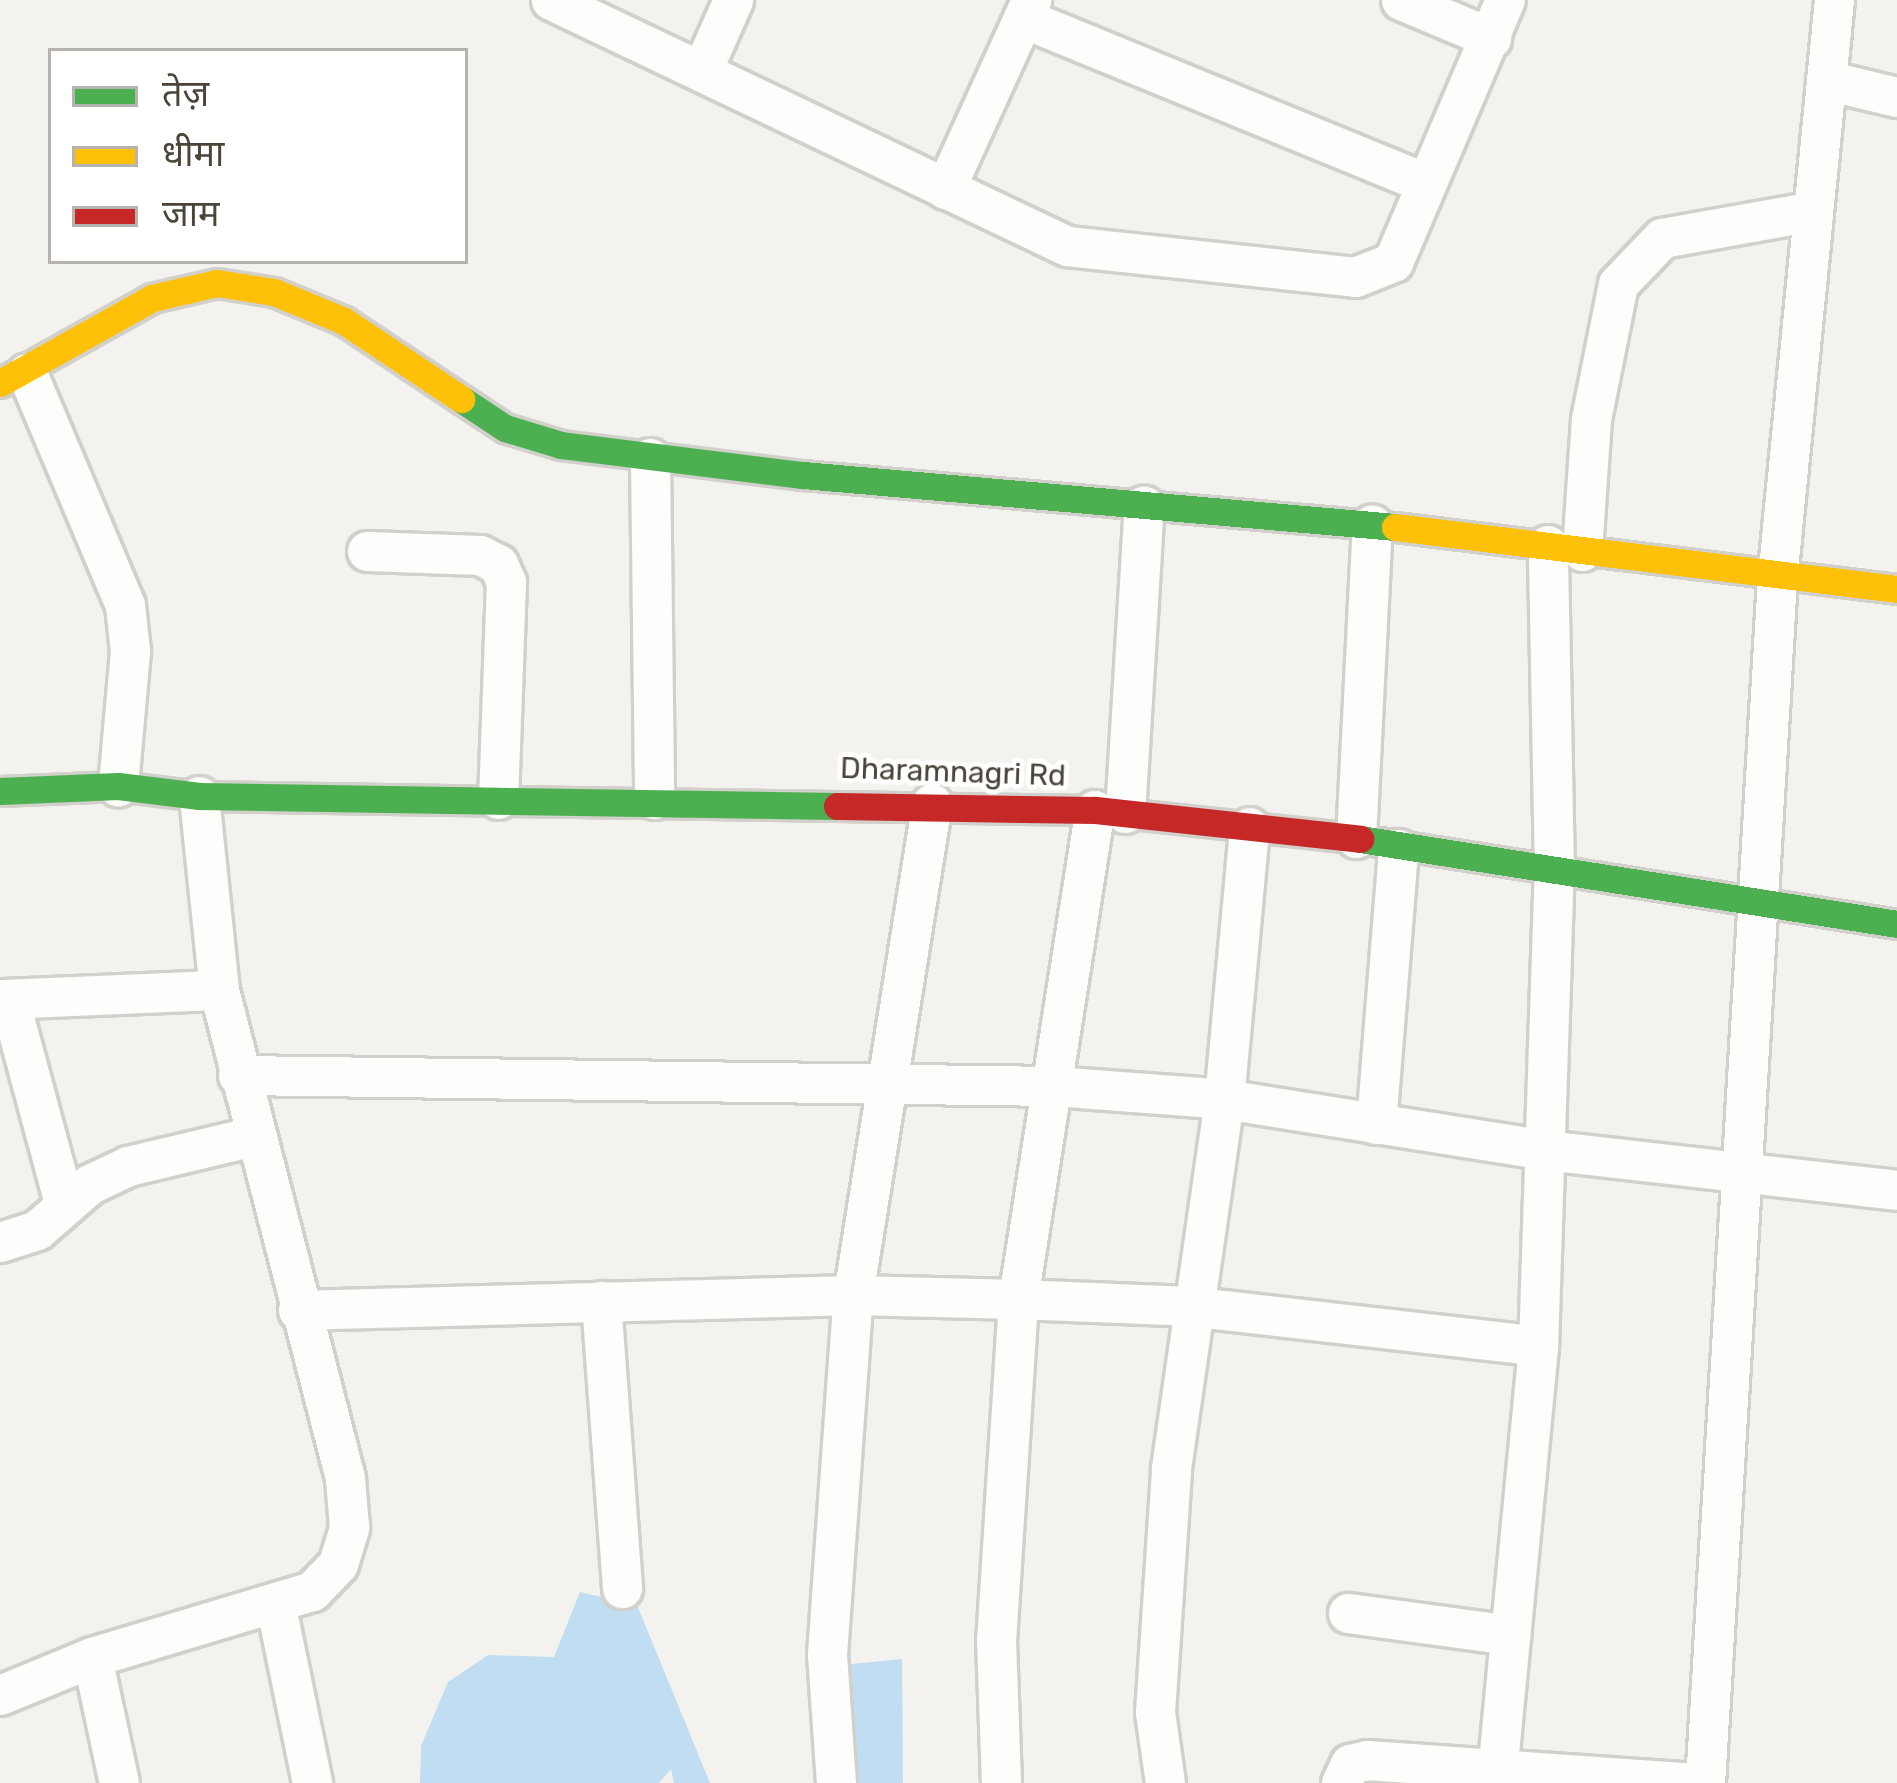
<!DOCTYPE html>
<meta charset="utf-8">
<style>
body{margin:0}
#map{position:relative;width:1897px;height:1783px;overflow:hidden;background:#f4f2ee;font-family:Rubik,"Noto Sans Devanagari",sans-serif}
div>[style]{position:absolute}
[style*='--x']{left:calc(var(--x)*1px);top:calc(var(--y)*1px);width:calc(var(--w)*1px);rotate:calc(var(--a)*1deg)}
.water>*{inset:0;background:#c0ddf1}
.roads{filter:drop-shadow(3px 0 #d2d0cb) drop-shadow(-3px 0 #d2d0cb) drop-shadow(0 3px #d2d0cb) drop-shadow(0 -3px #d2d0cb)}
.street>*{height:39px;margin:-19.5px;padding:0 19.5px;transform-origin:19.5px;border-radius:19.5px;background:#fdfdfc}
.fast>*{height:27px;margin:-13.5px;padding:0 13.5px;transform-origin:13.5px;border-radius:13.5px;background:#4caf50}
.slow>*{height:27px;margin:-13.5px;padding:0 13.5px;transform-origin:13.5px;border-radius:13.5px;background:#ffc107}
.jam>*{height:27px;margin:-13.5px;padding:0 13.5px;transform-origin:13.5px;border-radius:13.5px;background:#c62828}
span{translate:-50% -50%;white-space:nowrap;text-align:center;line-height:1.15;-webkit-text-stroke:10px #fff;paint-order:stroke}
.street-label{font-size:30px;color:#4b4439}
.legend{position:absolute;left:48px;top:48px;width:420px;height:216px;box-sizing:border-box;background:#fff;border:3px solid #b7b4b0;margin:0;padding:15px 21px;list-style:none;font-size:36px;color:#4b4439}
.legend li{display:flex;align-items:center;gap:24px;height:60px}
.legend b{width:60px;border:3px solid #b7b4b0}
</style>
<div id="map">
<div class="water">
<div style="clip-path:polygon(580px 1592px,637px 1605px,710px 1783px,674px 1783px,671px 1769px,659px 1783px,420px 1783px,421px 1746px,448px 1682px,488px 1655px,554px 1657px)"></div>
<div style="clip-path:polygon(902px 1659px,903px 1783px,850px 1783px,841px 1665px)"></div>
</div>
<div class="roads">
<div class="street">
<div style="--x:551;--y:0;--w:572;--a:25.49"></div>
<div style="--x:1067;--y:246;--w:290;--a:6.1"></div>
<div style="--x:1355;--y:277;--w:41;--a:-21.5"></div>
<div style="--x:1393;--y:262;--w:285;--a:-66.9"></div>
<div style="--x:1401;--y:0;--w:98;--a:22.9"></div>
<div style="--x:1023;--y:18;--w:435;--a:22.3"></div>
<div style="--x:702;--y:70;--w:77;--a:-66.1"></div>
<div style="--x:1826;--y:80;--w:73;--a:13.5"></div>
<div style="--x:945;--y:189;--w:208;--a:-65.5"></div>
<div style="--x:27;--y:373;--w:252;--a:67.1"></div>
<div style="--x:125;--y:605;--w:46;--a:83.8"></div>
<div style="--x:130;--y:651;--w:136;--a:95.1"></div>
<div style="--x:650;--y:458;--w:341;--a:89.3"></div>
<div style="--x:367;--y:551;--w:113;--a:2"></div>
<div style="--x:480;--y:555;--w:20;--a:27"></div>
<div style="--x:498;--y:564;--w:20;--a:66"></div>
<div style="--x:506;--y:582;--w:217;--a:92.1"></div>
<div style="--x:1582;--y:551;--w:132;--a:-86.1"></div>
<div style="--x:1591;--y:419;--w:138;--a:-78.7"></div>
<div style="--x:1618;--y:284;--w:64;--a:-46.3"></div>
<div style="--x:1662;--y:238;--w:153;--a:-10.1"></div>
<div style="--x:1125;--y:813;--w:308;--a:-86.5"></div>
<div style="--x:1356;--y:838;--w:314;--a:-87.1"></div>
<div style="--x:0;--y:999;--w:219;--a:-2.4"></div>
<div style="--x:9;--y:999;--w:214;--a:74.9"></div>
<div style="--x:238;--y:1075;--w:815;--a:0.77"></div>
<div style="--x:1053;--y:1086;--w:171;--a:4.3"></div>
<div style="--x:1224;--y:1099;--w:326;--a:9"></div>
<div style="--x:1546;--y:1150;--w:353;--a:6.5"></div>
<div style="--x:1376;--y:1124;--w:276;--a:-85.4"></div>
<div style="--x:0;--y:1242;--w:39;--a:-18"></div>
<div style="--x:37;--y:1230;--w:70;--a:-41"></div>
<div style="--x:90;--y:1184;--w:42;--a:-25.3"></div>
<div style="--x:128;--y:1166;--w:130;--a:-13.4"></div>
<div style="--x:601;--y:1301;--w:288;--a:85.8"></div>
<div style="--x:298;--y:1310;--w:555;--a:-1.55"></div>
<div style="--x:853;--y:1295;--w:165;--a:1.4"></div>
<div style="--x:1018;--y:1299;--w:171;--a:2.3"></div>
<div style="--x:1189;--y:1306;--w:351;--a:6.5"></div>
<div style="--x:276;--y:1607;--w:180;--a:78.4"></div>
<div style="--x:1348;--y:1613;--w:164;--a:7.7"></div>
<div style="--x:92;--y:1657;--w:129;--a:77.9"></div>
<div style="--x:0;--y:1695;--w:100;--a:-22.4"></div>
<div style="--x:92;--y:1657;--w:230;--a:-16.7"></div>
<div style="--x:312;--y:1591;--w:37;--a:-46"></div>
<div style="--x:338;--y:1564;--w:39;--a:-73"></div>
<div style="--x:349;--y:1527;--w:49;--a:-94.7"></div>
<div style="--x:345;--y:1478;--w:504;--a:-104.48"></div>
<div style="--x:219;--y:990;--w:195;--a:-95.9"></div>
<div style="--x:836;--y:1783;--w:129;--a:-94"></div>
<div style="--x:827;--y:1654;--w:360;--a:-85.9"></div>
<div style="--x:853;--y:1295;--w:498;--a:-80.9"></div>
<div style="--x:1001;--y:1783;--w:142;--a:-92"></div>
<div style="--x:996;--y:1641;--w:343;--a:-86.3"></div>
<div style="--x:1018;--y:1299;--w:495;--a:-81.1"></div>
<div style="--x:1165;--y:1783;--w:72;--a:-98"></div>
<div style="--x:1155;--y:1712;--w:245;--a:-86.2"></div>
<div style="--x:1171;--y:1468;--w:373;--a:-81.8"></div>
<div style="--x:1224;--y:1099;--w:273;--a:-84.7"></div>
<div style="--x:1341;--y:1783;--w:21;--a:-65"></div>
<div style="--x:1350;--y:1764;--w:17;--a:-13"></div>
<div style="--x:1367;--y:1760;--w:333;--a:4"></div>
<div style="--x:1496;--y:1783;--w:439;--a:-84.5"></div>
<div style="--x:1538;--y:1346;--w:475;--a:-88.1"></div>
<div style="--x:1554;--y:871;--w:326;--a:-91.1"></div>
<div style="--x:1705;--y:1783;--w:1206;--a:-86.58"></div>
<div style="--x:1777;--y:579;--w:582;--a:-84.38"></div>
</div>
<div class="fast">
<div style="--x:461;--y:399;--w:53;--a:33.4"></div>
<div style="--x:505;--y:428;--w:59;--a:16.9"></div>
<div style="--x:561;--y:445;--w:244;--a:7.1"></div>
<div style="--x:803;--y:475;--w:594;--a:5.02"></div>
<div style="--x:0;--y:791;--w:118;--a:-2.4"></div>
<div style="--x:118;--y:786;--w:82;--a:7"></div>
<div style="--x:199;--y:796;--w:638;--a:0.9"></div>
<div style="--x:1360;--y:839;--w:544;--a:8.99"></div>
</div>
<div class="slow">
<div style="--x:0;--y:383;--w:174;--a:-29.2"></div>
<div style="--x:152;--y:298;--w:67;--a:-13"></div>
<div style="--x:217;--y:283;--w:58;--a:9"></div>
<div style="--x:274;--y:292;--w:76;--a:22.5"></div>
<div style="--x:344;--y:321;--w:141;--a:33.7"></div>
<div style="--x:1395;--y:527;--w:506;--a:7.04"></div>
</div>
<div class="jam">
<div style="--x:837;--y:806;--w:258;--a:0.9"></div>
<div style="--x:1095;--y:810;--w:267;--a:6.2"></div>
</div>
</div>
<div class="street-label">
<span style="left:953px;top:772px;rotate:2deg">Dharamnagri Rd</span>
</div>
<ul class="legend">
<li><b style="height:15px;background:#4caf50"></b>तेज़</li>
<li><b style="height:15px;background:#ffc107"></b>धीमा</li>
<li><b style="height:15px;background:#c62828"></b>जाम</li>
</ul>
</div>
